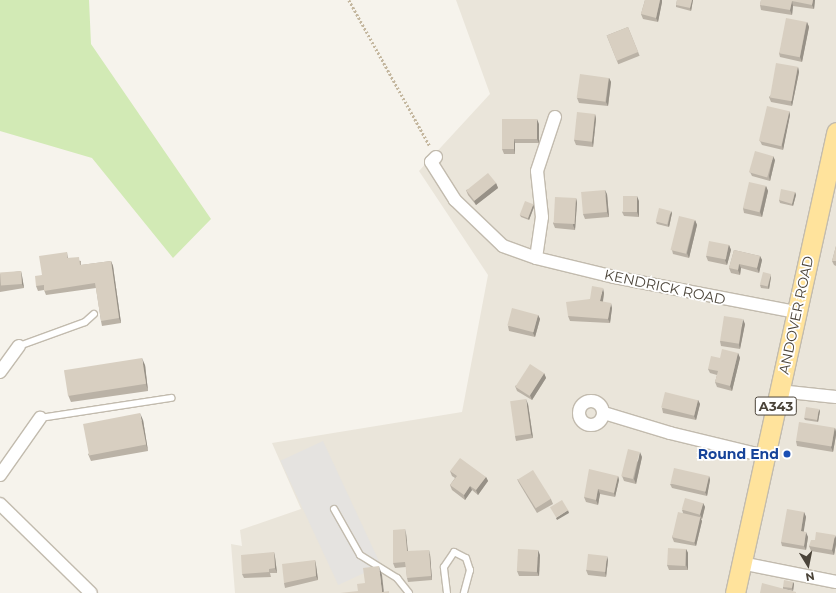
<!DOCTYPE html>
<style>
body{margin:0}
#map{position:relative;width:836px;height:593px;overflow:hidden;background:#f6f3ec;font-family:Montserrat,sans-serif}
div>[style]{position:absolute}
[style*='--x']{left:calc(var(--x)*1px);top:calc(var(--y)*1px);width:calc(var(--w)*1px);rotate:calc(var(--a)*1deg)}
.residential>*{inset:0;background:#eae5da}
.green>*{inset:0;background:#d2eab5}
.parking>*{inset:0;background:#e5e3e0;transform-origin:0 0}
.path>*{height:2.5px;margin-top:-1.25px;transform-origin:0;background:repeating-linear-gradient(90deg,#c4b79f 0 2px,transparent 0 4px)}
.roads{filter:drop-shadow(1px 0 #c2bbae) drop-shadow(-1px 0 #c2bbae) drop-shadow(0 1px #c2bbae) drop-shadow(0 -1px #c2bbae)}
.service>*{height:6px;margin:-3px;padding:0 3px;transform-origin:3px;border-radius:3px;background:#fff}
.minor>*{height:12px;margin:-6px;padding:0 6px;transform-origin:6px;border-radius:6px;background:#fff}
.minor>.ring{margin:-6px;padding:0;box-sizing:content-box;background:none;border:12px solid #fff;border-radius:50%}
.primary>*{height:19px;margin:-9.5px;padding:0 9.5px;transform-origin:9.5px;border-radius:9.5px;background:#ffe39c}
.wall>*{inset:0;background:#bab2a6;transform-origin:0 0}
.shaded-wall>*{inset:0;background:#979187}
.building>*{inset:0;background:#d8cfc1;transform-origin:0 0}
.dots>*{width:11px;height:11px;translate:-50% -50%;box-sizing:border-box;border:2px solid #fff;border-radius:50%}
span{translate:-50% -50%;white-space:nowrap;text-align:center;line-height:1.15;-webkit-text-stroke:3.5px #fff;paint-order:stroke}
.shield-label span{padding:1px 3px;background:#fff;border:1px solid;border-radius:3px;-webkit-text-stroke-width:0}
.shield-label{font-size:13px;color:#4b4439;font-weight:700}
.street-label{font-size:14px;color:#4b4439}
.transit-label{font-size:14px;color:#164399;font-weight:700}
.right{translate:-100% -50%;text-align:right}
.north{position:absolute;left:788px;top:545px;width:40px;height:40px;-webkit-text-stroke:3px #fff;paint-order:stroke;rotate:170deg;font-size:11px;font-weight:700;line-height:16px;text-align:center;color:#4b4439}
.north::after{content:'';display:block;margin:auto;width:14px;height:18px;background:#4b4439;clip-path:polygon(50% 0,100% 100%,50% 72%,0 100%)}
</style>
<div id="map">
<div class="residential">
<div style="clip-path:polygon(456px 0,836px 0,836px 593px,235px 593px,231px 544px,242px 546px,240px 530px,301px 509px,272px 443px,462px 412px,488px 275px,419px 171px,490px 94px)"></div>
</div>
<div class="green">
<div style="clip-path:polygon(0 0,89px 0,91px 44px,211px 219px,173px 258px,92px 158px,0 131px)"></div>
</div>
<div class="parking">
<div style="left:323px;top:441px;width:137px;height:47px;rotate:65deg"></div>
</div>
<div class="path">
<div style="--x:349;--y:0;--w:167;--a:61"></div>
</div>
<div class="roads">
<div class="service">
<div style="--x:19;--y:346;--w:70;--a:-20"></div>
<div style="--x:85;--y:322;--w:12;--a:-42"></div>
<div style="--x:40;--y:418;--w:133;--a:-8.7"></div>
<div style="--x:334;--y:509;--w:53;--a:60.5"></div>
<div style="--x:360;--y:555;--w:44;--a:31.9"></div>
<div style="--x:397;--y:578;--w:19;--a:51"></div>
<div style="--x:447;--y:593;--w:26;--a:-97"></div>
<div style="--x:444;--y:567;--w:18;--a:-56"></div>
<div style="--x:454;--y:552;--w:13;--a:27"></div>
<div style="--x:466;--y:558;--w:13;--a:72"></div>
<div style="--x:470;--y:570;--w:24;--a:105"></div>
</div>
<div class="minor">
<div style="--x:436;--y:157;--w:7;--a:135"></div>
<div style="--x:431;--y:162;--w:45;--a:57.7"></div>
<div style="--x:455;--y:200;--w:66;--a:43.8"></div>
<div style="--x:503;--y:246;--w:35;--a:20"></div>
<div style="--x:536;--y:258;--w:80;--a:13.7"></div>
<div style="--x:614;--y:277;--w:185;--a:10.9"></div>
<div style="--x:536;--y:258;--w:41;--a:-81.7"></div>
<div style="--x:542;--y:217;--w:46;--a:-96.2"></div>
<div style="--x:537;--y:171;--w:57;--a:-71.6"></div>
<div style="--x:0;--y:372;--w:32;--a:-54"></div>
<div style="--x:779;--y:391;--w:57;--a:6"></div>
<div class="ring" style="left:579px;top:401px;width:12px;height:12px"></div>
<div style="--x:604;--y:413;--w:69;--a:16.9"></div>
<div style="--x:670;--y:433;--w:98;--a:13.6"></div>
<div style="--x:0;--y:475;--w:70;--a:-54.9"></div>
<div style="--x:0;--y:504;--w:127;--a:44.4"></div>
<div style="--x:741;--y:563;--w:97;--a:11.3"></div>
</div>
<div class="primary">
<div style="--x:735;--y:593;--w:472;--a:-77.6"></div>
</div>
</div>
<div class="wall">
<div style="clip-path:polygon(645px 0,662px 0,662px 2px,658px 22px,643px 19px,641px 14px)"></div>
<div style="clip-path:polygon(677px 0,693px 0,691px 11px,676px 7px,676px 5px)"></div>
<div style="clip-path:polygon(761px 0,815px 0,814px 9px,793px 6px,792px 15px,761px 10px,760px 5px)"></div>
<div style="clip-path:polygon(807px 22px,809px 27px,802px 62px,780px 57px,779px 53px)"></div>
<div style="left:628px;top:27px;width:31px;height:23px;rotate:68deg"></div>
<div style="clip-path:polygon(798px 67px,799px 72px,792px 106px,771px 102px,769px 97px)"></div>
<div style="clip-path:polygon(609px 78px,611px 82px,608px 106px,579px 103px,577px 98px)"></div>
<div style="clip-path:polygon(789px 111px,790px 115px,783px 150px,762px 145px,760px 141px)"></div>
<div style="clip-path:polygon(595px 114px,596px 119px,593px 147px,576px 145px,574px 140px)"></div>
<div style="clip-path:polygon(502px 119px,539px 124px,539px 143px,515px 143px,515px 154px,504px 154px,502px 149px)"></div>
<div style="clip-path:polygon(775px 160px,770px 181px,752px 176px,750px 172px)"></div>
<div style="clip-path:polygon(496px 183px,498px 188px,476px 205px,468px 195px,466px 190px)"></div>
<div style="clip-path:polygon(766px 186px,768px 191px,762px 217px,744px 213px,743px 208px)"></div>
<div style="clip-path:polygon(795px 192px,796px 195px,793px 206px,780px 203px,779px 200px)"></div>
<div style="clip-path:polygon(607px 194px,609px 217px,585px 219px,583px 214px)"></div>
<div style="clip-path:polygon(576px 198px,577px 203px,575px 230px,555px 228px,553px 223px)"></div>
<div style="clip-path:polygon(639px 201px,639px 217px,624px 216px,622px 212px)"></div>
<div style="clip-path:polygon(534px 207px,529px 220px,521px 217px,520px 215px)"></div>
<div style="clip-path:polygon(672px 213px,669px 227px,657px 224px,656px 222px)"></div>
<div style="clip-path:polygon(695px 220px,697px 225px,689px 258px,673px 254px,672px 250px)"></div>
<div style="clip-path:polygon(729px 245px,731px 250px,727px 265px,708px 261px,706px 256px)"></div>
<div style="clip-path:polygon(836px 246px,836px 266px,834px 265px,832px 261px)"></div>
<div style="clip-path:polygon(734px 250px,760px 256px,762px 260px,759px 273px,741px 268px,740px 275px,731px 273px,729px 268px)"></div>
<div style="clip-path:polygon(67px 252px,68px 258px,81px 261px,81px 265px,111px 261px,113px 266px,121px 323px,102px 326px,101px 321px,96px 288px,46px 295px,44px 290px,38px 291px,36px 286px,42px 275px)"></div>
<div style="clip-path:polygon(21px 271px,22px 276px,24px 288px,0 292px,0 274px)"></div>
<div style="clip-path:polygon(771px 277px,769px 289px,761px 288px,760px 285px)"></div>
<div style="clip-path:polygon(604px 293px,603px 302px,612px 308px,610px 323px,570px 321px,568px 316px,590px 299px)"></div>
<div style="clip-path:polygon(538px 315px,540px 319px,535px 337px,509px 331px,508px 326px)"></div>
<div style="clip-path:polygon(745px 324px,740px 349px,721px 346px,720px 341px)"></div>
<div style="clip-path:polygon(738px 353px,740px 358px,732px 391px,717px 387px,715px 382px,717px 375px,710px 373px,708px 369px)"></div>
<div style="clip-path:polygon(145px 365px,148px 391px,71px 402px,68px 395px)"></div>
<div style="clip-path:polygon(544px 373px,546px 378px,532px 400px,517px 391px,515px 386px)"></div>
<div style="clip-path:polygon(698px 400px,700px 404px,696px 420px,663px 413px,662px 408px)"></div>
<div style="clip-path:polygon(528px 404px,533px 438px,516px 441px,515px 436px)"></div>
<div style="clip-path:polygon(820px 411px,818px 422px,805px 420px,804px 418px)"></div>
<div style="clip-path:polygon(143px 420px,148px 451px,91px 461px,88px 454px)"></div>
<div style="clip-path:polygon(835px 428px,836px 432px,836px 435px,833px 452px,797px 446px,796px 441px)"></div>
<div style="clip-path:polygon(642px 457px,636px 484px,624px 481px,622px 476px)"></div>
<div style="clip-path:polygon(450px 471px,486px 477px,488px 481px,478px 495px,472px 490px,465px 500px,452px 490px,450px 485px,455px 478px,452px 476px)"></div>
<div style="clip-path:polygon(618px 476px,619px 480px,615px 497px,600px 494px,598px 505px,586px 502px,584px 497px)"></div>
<div style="clip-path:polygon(709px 476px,710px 480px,707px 496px,672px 488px,670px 484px)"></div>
<div style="clip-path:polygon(517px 479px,551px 499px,553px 504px,537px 513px,519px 483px)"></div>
<div style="clip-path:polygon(703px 503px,705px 507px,702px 519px,701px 519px,702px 521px,696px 546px,674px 542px,672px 537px,683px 513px,682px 510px)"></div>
<div style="clip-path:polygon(804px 512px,806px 517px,803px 532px,808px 537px,806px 550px,782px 546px,781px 542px)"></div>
<div style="clip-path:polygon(406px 533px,408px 551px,430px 554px,432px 580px,408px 582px,407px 578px,406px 567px,395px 568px,393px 563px)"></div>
<div style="clip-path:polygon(836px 538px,836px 544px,834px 555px,811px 551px,809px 546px,815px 540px)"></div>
<div style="clip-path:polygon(686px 549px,688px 553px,688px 570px,669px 570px,667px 565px)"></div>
<div style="clip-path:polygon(274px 552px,275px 557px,277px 573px,270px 573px,271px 577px,244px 578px,242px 574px)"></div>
<div style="clip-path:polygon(540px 555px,539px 576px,519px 576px,517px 571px)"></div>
<div style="clip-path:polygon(315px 560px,316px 565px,318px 580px,285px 588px,284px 583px)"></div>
<div style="clip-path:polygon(608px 560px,606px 577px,588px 575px,586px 570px)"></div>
<div style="clip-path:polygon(793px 582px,794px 584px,793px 591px,783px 589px,783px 587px)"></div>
</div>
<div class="shaded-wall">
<div style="clip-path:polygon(660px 0,662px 0,662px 2px,658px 22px,656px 18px)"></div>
<div style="clip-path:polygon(692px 0,693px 0,691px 11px,690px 8px)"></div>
<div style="clip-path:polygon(813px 0,815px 0,814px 9px,812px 5px)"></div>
<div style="clip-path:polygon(792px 1px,793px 6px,792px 15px,790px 10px)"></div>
<div style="clip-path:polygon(807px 22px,809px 27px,802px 62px,800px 57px)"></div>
<div style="clip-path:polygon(798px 67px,799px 72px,792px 106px,791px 102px)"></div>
<div style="clip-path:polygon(609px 78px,611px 82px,608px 106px,606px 102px)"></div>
<div style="clip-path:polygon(789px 111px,790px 115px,783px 150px,782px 145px)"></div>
<div style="clip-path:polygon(595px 114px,596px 119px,593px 147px,592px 142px)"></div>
<div style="clip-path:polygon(537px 119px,539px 124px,539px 143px,537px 139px)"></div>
<div style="clip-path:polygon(514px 139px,515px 143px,515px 154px,514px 149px)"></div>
<div style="clip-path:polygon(773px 156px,775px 160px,770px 181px,769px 176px)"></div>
<div style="clip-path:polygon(496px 183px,498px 188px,476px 205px,474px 201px)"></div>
<div style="clip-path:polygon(766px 186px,768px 191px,762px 217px,760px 212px)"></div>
<div style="clip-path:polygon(605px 190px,607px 194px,609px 217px,607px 212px)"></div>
<div style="clip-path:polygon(795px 192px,796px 195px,793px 206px,792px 204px)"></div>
<div style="clip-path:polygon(637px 196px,639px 201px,639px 217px,637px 212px)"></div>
<div style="clip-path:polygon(576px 198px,577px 203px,575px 230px,573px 225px)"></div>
<div style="clip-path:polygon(533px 204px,534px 207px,529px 220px,528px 218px)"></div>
<div style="clip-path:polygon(671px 211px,672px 213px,669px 227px,668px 225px)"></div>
<div style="clip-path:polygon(695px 220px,697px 225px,689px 258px,687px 253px)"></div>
<div style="clip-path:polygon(729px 245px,731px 250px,727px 265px,725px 260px)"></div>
<div style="clip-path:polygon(760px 256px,762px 260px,759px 273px,757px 268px)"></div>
<div style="clip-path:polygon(111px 261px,113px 266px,121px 323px,119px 318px)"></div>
<div style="clip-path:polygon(739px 264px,741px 268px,740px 275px,738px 270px)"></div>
<div style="clip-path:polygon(21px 271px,22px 276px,24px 288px,22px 284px)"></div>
<div style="clip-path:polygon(771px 274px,771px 277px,769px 289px,768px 287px)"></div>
<div style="clip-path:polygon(603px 288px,604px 293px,602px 306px,600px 301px)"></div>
<div style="clip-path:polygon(611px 303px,612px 308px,610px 323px,608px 319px)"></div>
<div style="clip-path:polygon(538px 315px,540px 319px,535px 337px,533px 333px)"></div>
<div style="clip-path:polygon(743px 319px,745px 324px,740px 349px,739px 345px)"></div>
<div style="clip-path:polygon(738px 353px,740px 358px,732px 391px,730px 386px)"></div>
<div style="clip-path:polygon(142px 358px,145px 365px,148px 391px,146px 384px)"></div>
<div style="clip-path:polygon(544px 373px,546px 378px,532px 400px,530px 395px)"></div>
<div style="clip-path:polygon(526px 399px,528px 404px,533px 438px,531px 434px)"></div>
<div style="clip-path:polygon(698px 400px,700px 404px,696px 420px,694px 416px)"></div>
<div style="clip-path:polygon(819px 409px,820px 411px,818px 422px,817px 420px)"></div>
<div style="clip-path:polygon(140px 413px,143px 420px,148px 451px,146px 444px)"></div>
<div style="clip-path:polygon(835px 428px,836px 432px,836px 435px,833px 452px,831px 447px)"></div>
<div style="clip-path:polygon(640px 452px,642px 457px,636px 484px,634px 479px)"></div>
<div style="clip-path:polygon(618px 476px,619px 480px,615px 497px,614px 493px)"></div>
<div style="clip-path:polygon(709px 476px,710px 480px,707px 496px,705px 492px)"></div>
<div style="clip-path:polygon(486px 477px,488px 481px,478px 495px,476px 490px)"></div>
<div style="clip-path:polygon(470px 486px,472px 490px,465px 500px,464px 495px)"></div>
<div style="clip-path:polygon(598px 489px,600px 494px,598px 505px,596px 500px)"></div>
<div style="clip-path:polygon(703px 503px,705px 507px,702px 519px,700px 514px)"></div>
<div style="clip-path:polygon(568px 510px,569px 513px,557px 520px,556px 518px)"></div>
<div style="clip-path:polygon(804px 512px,806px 517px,803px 536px,801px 531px)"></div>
<div style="clip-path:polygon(700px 517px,702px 521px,696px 546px,694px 542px)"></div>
<div style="clip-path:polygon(405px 529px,406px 533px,408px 556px,407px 551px)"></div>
<div style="clip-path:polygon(806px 532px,808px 537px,806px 550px,804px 546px)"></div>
<div style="clip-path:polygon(835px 535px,836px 538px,836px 544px,834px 555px,832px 550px)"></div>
<div style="clip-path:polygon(686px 549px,688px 553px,688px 570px,686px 565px)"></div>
<div style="clip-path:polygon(429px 550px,430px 554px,432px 580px,431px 576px)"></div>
<div style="clip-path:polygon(538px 550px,540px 555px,539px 576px,537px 572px)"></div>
<div style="clip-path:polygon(274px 552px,275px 557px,277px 573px,275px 568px)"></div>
<div style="clip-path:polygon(607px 556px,608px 560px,606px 577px,605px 572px)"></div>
<div style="clip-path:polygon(315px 560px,316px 565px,318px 580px,316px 576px)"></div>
<div style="clip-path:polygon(379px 566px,382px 575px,384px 593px,382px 593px)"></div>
<div style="clip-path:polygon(793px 582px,794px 584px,793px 591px,792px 588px)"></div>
</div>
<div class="building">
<div style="clip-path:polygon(645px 0,660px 0,656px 18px,641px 14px)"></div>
<div style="clip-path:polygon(677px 0,692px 0,690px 8px,676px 5px)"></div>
<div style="clip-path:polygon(761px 0,813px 0,812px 5px,792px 1px,790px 10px,760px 5px)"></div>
<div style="left:786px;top:18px;width:21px;height:36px;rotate:11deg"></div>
<div style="left:628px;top:27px;width:27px;height:23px;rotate:68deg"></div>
<div style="left:776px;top:63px;width:22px;height:35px;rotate:10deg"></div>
<div style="left:580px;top:74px;width:29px;height:24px;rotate:8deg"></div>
<div style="left:767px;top:106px;width:23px;height:36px;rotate:13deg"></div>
<div style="left:577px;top:112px;width:18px;height:28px;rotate:6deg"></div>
<div style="clip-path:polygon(502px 119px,537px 119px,537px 139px,514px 139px,514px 149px,502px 149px)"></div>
<div style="left:755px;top:151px;width:19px;height:22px;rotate:16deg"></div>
<div style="left:488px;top:173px;width:13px;height:28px;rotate:51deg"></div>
<div style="left:749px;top:182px;width:17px;height:27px;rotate:13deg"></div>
<div style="clip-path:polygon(781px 189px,795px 192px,792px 204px,779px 200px)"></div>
<div style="left:605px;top:190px;width:22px;height:24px;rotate:85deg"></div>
<div style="left:623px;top:196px;width:14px;height:16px"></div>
<div style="left:555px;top:197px;width:21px;height:26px;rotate:3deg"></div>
<div style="left:525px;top:201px;width:9px;height:15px;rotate:21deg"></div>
<div style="left:659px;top:208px;width:12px;height:14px;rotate:14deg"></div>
<div style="left:679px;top:216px;width:16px;height:35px;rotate:14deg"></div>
<div style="left:709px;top:241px;width:20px;height:15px;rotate:11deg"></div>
<div style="clip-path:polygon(836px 246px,836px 261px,832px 261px)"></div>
<div style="clip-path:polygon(734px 250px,760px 256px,757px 268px,739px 264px,738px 270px,729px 268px)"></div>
<div style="clip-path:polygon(67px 252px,67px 258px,79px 257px,80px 265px,111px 261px,119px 318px,101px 321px,95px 283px,44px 291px,44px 285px,36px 286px,35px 276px,42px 275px,39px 256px)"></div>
<div style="left:21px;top:271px;width:13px;height:21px;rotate:86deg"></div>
<div style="left:763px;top:272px;width:8px;height:13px;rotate:14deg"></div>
<div style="clip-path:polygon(592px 286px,603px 288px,600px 301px,611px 303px,608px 319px,568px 316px,566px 302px,590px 299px)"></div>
<div style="left:512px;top:308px;width:27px;height:18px;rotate:15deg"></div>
<div style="left:724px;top:316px;width:19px;height:25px;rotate:9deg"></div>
<div style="clip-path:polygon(722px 349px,738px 353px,730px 386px,715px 382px,718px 371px,708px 369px,711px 356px,720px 358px)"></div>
<div style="left:142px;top:358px;width:26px;height:79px;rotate:81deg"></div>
<div style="left:530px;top:364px;width:17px;height:27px;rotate:33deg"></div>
<div style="left:665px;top:392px;width:34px;height:16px;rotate:14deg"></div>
<div style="left:526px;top:399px;width:35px;height:16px;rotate:82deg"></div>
<div style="left:806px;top:407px;width:13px;height:11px;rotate:9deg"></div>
<div style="left:140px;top:413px;width:32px;height:58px;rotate:79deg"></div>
<div style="left:799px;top:422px;width:36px;height:19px;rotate:9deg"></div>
<div style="left:628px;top:449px;width:12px;height:28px;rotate:14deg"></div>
<div style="clip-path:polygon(460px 458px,486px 477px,476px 490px,470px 486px,464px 495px,450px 485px,457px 476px,450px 471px)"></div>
<div style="left:674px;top:468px;width:36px;height:16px;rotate:13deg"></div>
<div style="clip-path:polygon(589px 469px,618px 476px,614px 493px,598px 489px,596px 500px,584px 497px)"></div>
<div style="left:533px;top:470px;width:34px;height:18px;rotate:58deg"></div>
<div style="left:685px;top:498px;width:19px;height:12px;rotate:16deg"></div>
<div style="left:562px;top:500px;width:12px;height:14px;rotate:59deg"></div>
<div style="clip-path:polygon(787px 509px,804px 512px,801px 531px,806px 532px,804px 546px,781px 542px)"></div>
<div style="left:678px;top:512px;width:23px;height:26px;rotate:13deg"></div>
<div style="clip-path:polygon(405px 529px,407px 551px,429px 550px,431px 576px,407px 578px,405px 562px,393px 563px,393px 530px)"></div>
<div style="clip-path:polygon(816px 532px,835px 535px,832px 550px,809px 546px,811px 540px,815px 540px)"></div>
<div style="left:668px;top:548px;width:18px;height:17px;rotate:3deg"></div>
<div style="left:518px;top:549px;width:20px;height:22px;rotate:3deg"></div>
<div style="clip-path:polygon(274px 552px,275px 568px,269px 569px,269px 572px,242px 574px,241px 555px)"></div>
<div style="left:588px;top:554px;width:19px;height:16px;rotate:6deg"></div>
<div style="clip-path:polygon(315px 560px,316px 576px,284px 583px,282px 564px)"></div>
<div style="clip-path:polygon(379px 566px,382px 592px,389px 591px,389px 593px,340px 593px,358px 591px,357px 584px,365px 583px,363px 568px)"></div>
<div style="clip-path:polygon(784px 580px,793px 582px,792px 588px,783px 587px)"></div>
<div style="clip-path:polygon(762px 583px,796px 592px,796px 593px,760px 593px)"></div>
</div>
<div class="dots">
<div style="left:787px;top:454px;background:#1a4fb4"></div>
</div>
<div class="shield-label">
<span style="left:776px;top:406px">A343</span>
</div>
<div class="street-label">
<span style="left:665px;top:287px;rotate:12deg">KENDRICK ROAD</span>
<span style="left:796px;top:315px;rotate:-78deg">ANDOVER ROAD</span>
</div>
<div class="transit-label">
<span class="right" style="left:779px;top:454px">Round End</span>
</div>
<div class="north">N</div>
</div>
